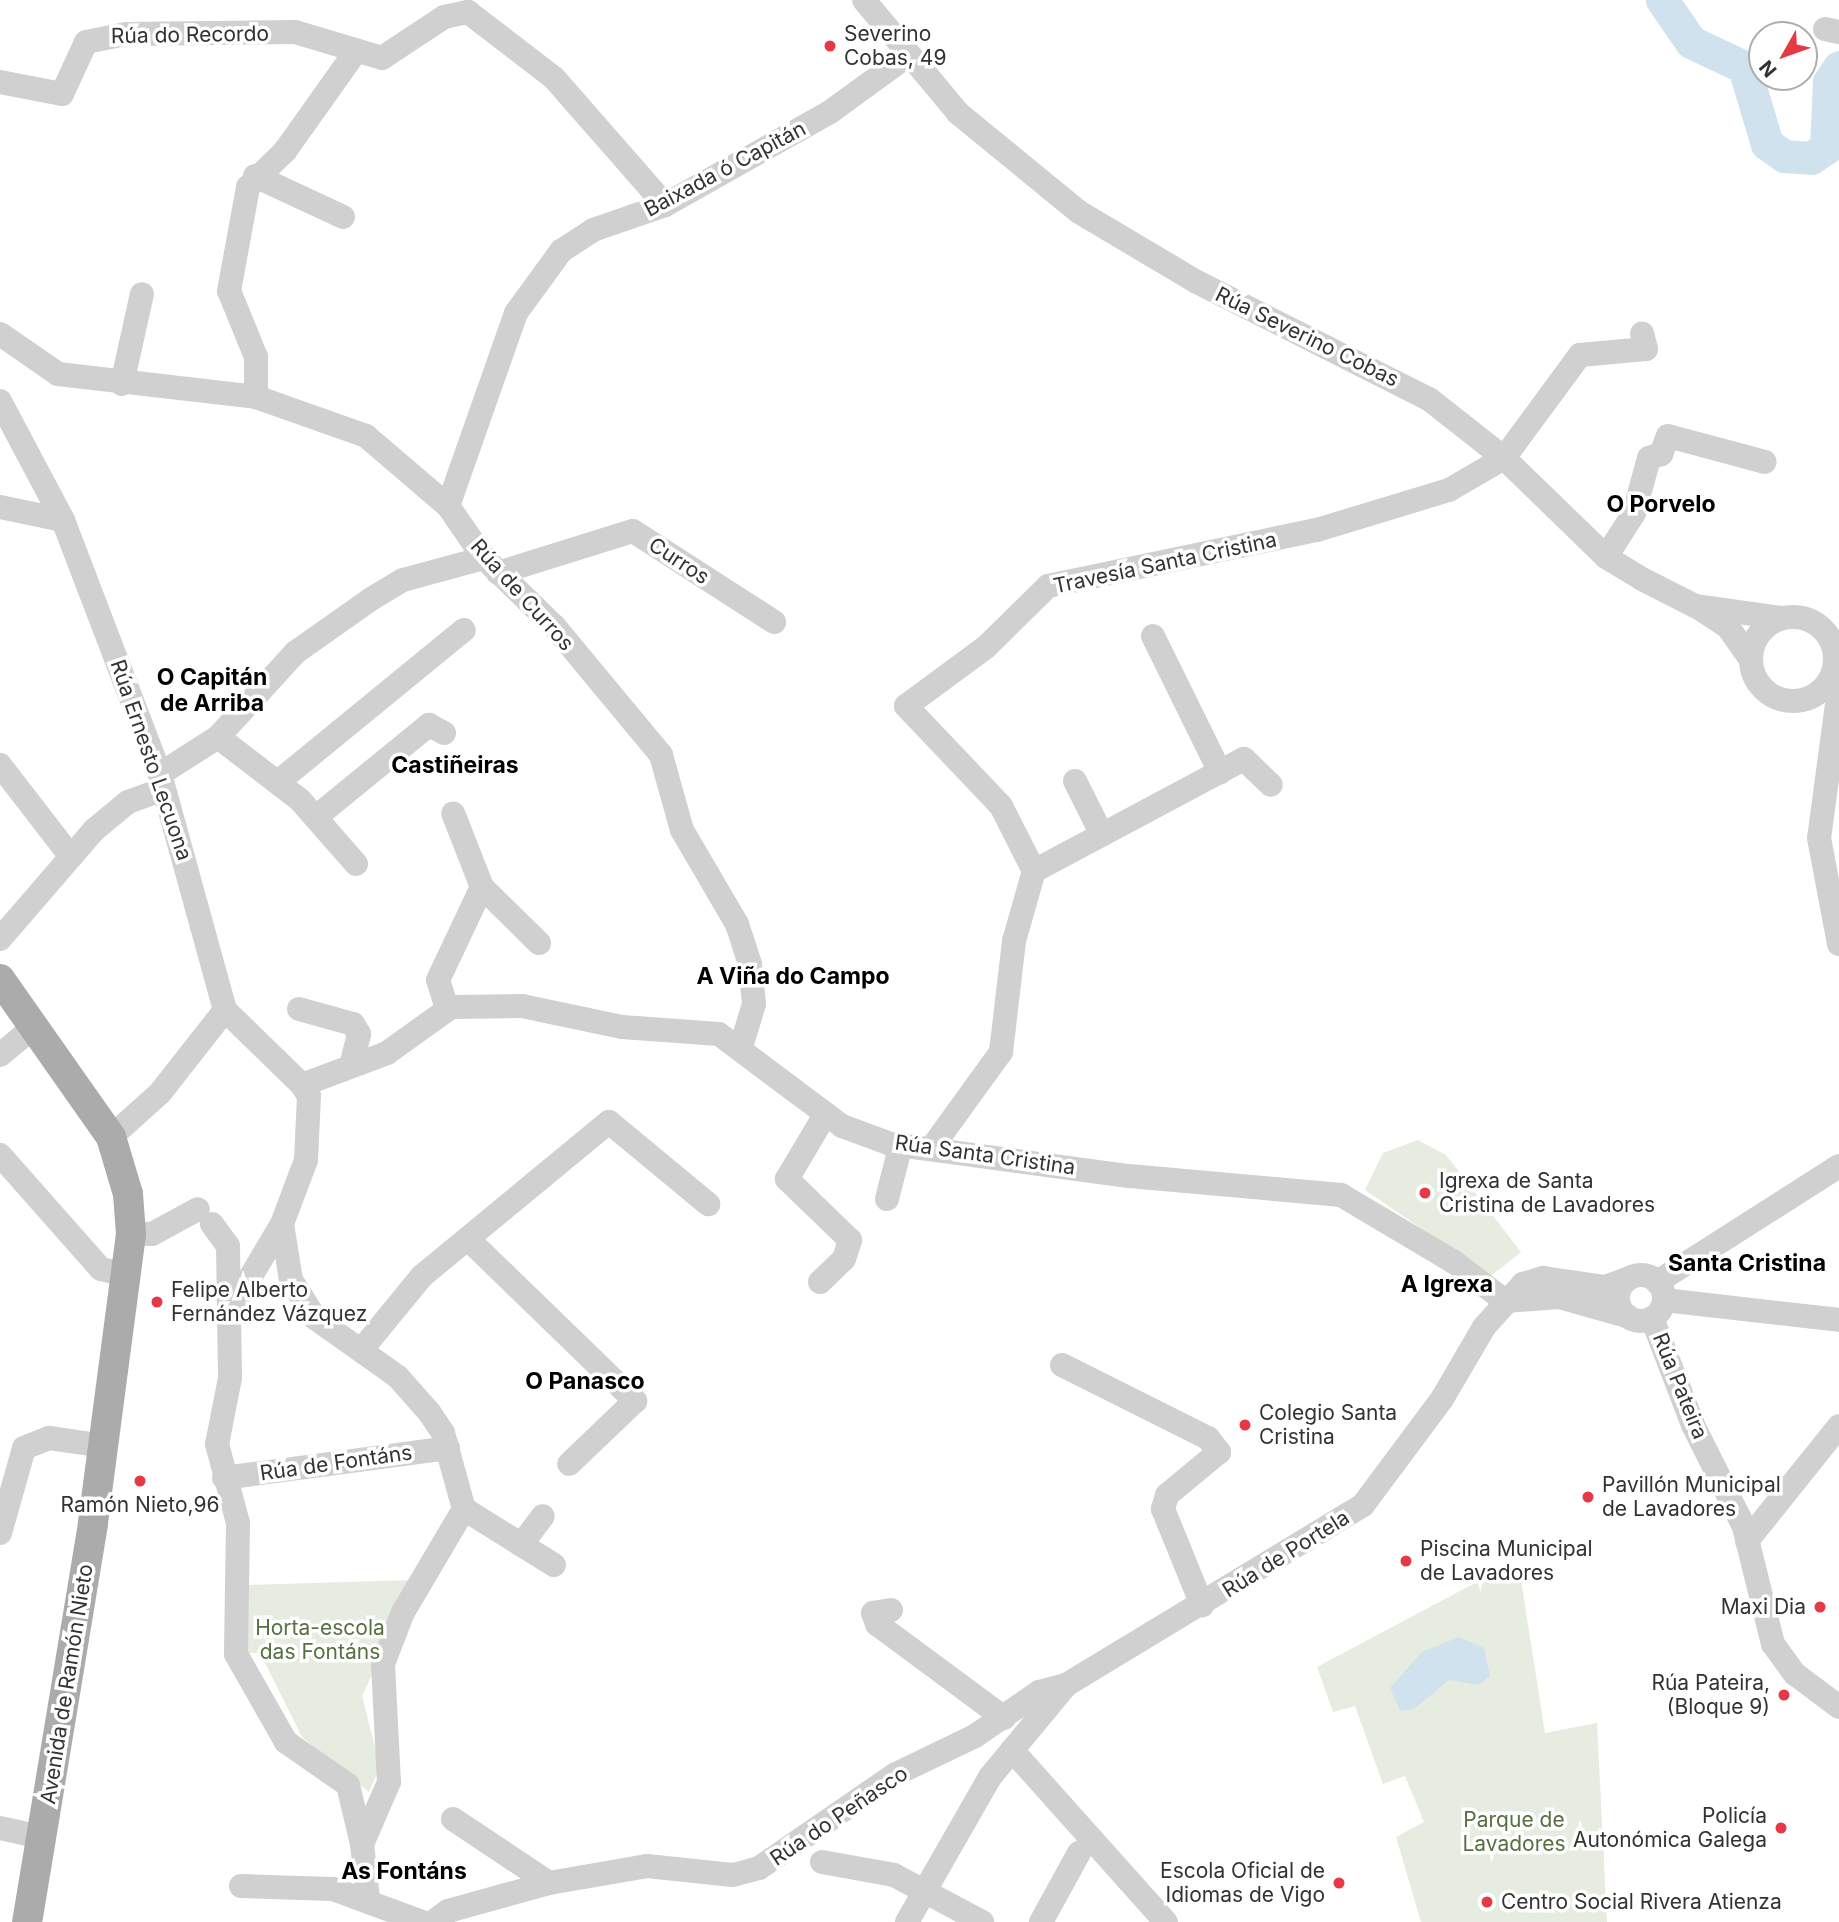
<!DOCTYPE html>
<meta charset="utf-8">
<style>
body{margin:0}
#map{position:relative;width:1839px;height:1922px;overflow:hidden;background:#fff;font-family:Inter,sans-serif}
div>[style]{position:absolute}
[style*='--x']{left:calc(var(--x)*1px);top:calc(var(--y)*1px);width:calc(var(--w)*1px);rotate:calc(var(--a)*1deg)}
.green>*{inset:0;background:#e6ecdf}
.water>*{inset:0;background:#cfe2ee}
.river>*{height:33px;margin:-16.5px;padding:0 16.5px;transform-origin:16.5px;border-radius:16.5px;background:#cfe2ee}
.minor>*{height:24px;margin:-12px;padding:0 12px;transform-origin:12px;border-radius:12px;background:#d0d0d0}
.minor>.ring{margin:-12px;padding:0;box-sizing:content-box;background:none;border:24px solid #d0d0d0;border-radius:50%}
.major>*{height:30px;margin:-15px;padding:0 15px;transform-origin:15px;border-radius:15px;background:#ababab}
.dots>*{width:19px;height:19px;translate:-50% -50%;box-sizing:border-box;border:4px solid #fff;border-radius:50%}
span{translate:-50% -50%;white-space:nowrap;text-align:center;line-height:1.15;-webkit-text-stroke:7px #fff;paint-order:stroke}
.poi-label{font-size:21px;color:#333}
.left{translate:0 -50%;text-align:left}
.right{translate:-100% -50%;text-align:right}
.street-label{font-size:21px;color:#333}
.park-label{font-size:21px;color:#56703f}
.neighbourhood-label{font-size:23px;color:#000;font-weight:700}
.north{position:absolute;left:1748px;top:21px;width:70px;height:70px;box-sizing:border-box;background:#fff;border:2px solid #adadad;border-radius:50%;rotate:230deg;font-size:19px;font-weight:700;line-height:28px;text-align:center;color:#333}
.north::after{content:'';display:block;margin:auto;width:24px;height:32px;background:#e63946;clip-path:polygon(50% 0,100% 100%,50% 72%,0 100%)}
</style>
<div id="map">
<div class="green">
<div style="clip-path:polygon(1418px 1140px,1446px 1155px,1521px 1252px,1491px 1276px,1365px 1190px,1383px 1153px)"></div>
<div style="clip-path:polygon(1490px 1575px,1521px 1580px,1545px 1733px,1597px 1723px,1607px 1922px,1421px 1922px,1396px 1837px,1424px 1822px,1405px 1776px,1383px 1784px,1355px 1706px,1333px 1712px,1317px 1667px)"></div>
<div style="clip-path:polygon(416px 1580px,362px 1696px,380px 1767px,369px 1792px,302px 1737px,260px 1653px,244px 1653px,244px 1585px)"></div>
</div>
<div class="water">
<div style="clip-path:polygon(1459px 1637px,1484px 1648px,1490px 1676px,1478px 1685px,1449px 1680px,1414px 1709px,1400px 1711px,1390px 1688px,1422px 1652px)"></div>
</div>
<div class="river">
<div style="--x:1662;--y:0;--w:51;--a:55.4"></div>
<div style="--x:1691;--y:42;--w:59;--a:25.3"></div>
<div style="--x:1744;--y:67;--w:80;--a:73.4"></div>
<div style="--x:1767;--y:144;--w:21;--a:35"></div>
<div style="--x:1784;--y:156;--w:27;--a:4"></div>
<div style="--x:1811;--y:158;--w:18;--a:-34"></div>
<div style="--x:1826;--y:148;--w:66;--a:-87.4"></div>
<div style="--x:1829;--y:82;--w:18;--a:-56"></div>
</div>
<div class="minor">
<div style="--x:864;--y:0;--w:147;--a:50.2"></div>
<div style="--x:958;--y:113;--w:156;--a:39.3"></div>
<div style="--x:1079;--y:212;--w:137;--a:30.7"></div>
<div style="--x:1197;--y:282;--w:260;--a:26.8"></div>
<div style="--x:1429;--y:399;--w:95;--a:38.2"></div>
<div style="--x:1504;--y:458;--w:142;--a:44.1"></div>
<div style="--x:1606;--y:557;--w:42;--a:31.4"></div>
<div style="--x:1642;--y:579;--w:59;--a:27"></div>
<div style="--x:1695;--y:606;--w:87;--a:7.9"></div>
<div style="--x:1825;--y:29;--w:14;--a:12"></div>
<div style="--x:0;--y:82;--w:63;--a:11"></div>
<div style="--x:62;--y:94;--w:57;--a:-65.2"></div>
<div style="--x:86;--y:42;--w:41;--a:-11.3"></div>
<div style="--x:126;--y:34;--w:169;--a:-0.7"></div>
<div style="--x:295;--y:32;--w:91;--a:16.6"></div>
<div style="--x:382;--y:58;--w:74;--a:-33.5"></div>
<div style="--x:444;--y:17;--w:25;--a:-12"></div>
<div style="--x:468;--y:12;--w:108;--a:37.5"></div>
<div style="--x:554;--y:78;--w:169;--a:48.8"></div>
<div style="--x:255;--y:176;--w:97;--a:25"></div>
<div style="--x:0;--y:334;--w:70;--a:34.6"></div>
<div style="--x:58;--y:374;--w:199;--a:6.6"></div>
<div style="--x:256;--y:397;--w:117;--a:19.5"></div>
<div style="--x:366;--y:436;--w:108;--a:40.5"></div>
<div style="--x:448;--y:506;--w:63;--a:55.3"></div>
<div style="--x:484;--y:558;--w:98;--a:44.2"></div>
<div style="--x:554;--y:626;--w:168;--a:50.3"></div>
<div style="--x:661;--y:755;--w:78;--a:74.4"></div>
<div style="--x:682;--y:830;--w:109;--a:59.7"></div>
<div style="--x:737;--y:924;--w:42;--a:72"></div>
<div style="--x:750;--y:964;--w:40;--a:84.3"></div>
<div style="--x:754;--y:1004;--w:45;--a:106.8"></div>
<div style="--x:122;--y:384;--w:92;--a:-77.5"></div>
<div style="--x:256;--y:397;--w:40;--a:-90"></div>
<div style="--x:256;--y:357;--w:71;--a:-112.2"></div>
<div style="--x:229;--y:291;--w:106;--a:-79.6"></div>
<div style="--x:248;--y:187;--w:52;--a:-44.2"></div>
<div style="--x:285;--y:151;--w:119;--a:-54.6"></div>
<div style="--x:0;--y:401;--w:135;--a:62.1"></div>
<div style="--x:63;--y:520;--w:272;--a:69.1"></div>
<div style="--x:160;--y:774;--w:245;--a:74.6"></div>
<div style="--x:225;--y:1010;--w:107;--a:44.2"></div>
<div style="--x:302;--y:1085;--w:91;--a:-20.6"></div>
<div style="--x:387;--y:1053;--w:79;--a:-35.7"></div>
<div style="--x:451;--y:1007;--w:71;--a:-0.8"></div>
<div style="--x:522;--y:1006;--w:102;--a:11.9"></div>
<div style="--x:622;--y:1027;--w:97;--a:4.1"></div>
<div style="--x:719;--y:1034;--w:154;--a:36.8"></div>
<div style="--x:842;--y:1126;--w:52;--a:20.2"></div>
<div style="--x:891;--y:1144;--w:240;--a:7.7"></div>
<div style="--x:1129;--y:1176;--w:213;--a:5.1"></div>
<div style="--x:1341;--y:1195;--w:131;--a:30.7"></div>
<div style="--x:1454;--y:1262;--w:64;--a:37.4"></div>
<div style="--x:448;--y:506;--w:205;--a:-70.6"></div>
<div style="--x:516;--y:313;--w:77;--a:-54"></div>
<div style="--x:561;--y:251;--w:38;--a:-33"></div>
<div style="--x:593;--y:230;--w:76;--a:-19.1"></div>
<div style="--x:665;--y:205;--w:189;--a:-29.4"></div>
<div style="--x:830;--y:112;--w:95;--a:-36"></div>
<div style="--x:0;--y:507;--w:64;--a:11.7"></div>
<div style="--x:1606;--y:557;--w:52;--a:-57.5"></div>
<div style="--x:1634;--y:513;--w:57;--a:-74.7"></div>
<div style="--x:1649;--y:458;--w:13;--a:-18"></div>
<div style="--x:1661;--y:454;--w:19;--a:-69"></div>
<div style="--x:1668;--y:436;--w:100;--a:15"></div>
<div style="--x:498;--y:573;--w:141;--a:-17.3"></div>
<div style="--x:633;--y:531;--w:168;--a:32.8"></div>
<div style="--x:1699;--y:608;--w:35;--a:33"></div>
<div style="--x:1728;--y:627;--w:39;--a:55"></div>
<div class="ring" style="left:1751px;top:617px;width:60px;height:60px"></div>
<div style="--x:1153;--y:636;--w:152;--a:63.8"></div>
<div style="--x:1839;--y:689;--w:150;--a:97.6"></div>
<div style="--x:1819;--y:838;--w:108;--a:79.3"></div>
<div style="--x:218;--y:737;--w:103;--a:37.5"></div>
<div style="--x:300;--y:800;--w:85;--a:48.8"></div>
<div style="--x:0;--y:765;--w:116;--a:52.3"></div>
<div style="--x:160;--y:774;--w:69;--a:-32.5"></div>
<div style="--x:218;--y:737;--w:115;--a:-47.5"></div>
<div style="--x:296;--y:652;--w:92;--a:-35.2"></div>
<div style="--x:371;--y:599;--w:37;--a:-31"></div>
<div style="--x:403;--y:580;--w:84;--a:-15.2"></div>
<div style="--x:1075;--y:781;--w:60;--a:63.4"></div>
<div style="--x:278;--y:782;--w:240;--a:-39.3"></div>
<div style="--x:316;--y:817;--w:146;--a:-39.2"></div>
<div style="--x:429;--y:725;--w:17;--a:28"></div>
<div style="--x:1034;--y:871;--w:238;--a:-28.1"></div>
<div style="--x:1244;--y:759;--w:37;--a:44"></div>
<div style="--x:482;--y:887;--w:80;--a:44.5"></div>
<div style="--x:0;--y:939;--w:144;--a:-49.2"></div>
<div style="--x:94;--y:830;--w:44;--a:-39.5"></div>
<div style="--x:128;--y:802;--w:35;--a:-20"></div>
<div style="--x:299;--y:1009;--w:56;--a:15.5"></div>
<div style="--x:353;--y:1024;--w:12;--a:59"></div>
<div style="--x:359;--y:1034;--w:32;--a:104"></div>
<div style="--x:447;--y:1009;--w:30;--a:-107"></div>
<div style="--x:438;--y:980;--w:103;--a:-64.7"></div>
<div style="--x:482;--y:887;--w:79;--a:-111.4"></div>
<div style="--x:0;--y:1055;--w:47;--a:-39.8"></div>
<div style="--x:302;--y:1085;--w:13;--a:58"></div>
<div style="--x:309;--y:1096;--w:64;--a:92.7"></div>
<div style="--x:306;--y:1160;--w:68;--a:110.6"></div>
<div style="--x:282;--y:1224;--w:57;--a:80.9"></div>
<div style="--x:291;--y:1280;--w:45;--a:57.7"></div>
<div style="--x:315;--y:1318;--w:102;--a:35.4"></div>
<div style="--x:398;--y:1377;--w:47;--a:48.5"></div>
<div style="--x:429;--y:1412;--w:25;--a:56"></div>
<div style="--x:443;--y:1433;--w:79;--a:74.6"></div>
<div style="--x:464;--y:1509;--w:120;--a:120.6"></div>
<div style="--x:403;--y:1612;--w:56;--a:111"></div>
<div style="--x:383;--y:1664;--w:118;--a:87.1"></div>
<div style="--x:389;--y:1782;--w:68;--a:113.5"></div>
<div style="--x:362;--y:1844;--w:54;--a:83.7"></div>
<div style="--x:111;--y:1137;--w:66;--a:-41.9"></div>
<div style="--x:160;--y:1093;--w:105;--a:-51.9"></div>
<div style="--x:933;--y:1146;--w:116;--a:-54.1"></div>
<div style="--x:1001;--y:1052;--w:112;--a:-83.3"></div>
<div style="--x:1014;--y:941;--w:73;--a:-74.1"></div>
<div style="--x:1034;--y:871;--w:73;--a:-116.9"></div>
<div style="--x:1001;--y:806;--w:138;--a:-133.5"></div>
<div style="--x:906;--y:706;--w:99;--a:-36.4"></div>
<div style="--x:986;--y:647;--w:87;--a:-44.5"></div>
<div style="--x:1048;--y:586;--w:275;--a:-11.8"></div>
<div style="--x:1317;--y:530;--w:138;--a:-16.9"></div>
<div style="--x:1449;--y:490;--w:64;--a:-30.2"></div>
<div style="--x:1504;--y:458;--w:128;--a:-53.6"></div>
<div style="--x:1580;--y:355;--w:66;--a:-5.2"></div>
<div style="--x:1646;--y:349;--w:16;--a:-104"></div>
<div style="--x:0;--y:1155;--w:152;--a:48.5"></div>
<div style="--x:101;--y:1269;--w:28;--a:13"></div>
<div style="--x:887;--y:1199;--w:57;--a:-75.7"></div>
<div style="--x:212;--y:1224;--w:27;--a:54"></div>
<div style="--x:228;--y:1246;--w:66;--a:89.1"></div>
<div style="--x:282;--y:1224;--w:104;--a:120.8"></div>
<div style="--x:229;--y:1313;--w:65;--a:89.1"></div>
<div style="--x:230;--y:1378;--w:67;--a:101.1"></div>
<div style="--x:217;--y:1444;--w:82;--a:75.1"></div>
<div style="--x:238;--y:1523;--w:131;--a:90.9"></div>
<div style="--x:236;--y:1654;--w:101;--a:60.4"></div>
<div style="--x:286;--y:1742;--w:75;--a:34.7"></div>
<div style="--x:348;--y:1785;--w:61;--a:76.7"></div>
<div style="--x:131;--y:1234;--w:21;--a:0"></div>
<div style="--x:152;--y:1234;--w:52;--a:-28.5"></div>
<div style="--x:468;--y:1239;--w:233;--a:44.1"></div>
<div style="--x:635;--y:1401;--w:91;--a:136.3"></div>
<div class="ring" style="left:1618px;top:1275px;width:22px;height:22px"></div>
<div style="--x:820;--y:1282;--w:33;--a:-44"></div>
<div style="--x:844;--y:1259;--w:20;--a:-72"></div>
<div style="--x:850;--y:1240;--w:88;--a:-135.9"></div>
<div style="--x:787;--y:1179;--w:74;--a:-59.3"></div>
<div style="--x:1657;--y:1282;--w:216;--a:-32.5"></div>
<div style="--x:1664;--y:1300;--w:176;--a:6.5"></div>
<div style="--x:1505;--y:1301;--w:54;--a:-4.2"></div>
<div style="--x:1559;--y:1297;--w:71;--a:15.6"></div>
<div style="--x:1652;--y:1318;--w:115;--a:69"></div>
<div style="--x:1693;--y:1425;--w:114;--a:63.4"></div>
<div style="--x:1744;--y:1527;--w:121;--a:76.1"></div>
<div style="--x:1773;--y:1644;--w:37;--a:54"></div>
<div style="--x:1795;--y:1674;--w:55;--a:36.9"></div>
<div style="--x:363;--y:1348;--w:93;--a:-50.7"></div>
<div style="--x:422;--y:1276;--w:242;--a:-39.5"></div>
<div style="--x:609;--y:1122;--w:129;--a:39.6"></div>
<div style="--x:1062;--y:1365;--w:163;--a:26.6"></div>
<div style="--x:1208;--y:1438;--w:18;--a:52"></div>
<div style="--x:1219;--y:1452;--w:67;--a:140.4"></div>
<div style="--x:1167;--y:1495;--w:15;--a:106"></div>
<div style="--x:1163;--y:1509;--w:104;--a:67.9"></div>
<div style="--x:224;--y:1478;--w:226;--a:-7.6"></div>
<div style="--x:464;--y:1509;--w:106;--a:31.9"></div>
<div style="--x:0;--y:1533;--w:88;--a:-74.2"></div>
<div style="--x:24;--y:1448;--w:27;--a:-22"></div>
<div style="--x:49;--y:1438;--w:57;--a:8.1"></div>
<div style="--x:1747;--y:1541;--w:147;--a:-51.3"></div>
<div style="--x:521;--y:1545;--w:36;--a:-53"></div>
<div style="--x:891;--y:1610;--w:18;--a:171"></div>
<div style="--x:873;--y:1613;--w:12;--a:70"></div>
<div style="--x:877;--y:1624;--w:158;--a:36.5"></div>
<div style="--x:1012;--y:1750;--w:231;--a:48.2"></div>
<div style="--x:453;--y:1819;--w:115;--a:33.7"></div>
<div style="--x:0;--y:1828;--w:42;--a:12.4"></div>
<div style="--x:822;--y:1862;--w:73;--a:10.2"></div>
<div style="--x:894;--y:1875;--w:100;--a:28.1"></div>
<div style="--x:241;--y:1886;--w:92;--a:1.9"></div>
<div style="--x:333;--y:1889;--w:95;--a:20.3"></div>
<div style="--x:433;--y:1922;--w:19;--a:-36"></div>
<div style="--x:448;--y:1911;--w:105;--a:-15.5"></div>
<div style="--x:549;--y:1883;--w:99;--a:-9.8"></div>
<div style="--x:647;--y:1866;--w:86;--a:6"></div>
<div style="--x:733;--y:1875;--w:27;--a:-15"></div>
<div style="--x:759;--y:1868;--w:166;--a:-34.5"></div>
<div style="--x:896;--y:1774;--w:88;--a:-25.7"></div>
<div style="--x:975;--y:1736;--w:78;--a:-34.5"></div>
<div style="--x:1039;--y:1692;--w:28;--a:-15"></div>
<div style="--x:907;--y:1922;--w:167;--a:-60.2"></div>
<div style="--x:990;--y:1777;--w:119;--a:-50.4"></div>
<div style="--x:1066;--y:1685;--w:347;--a:-31.2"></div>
<div style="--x:1363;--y:1505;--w:132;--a:-53.3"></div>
<div style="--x:1442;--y:1399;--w:83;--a:-59.7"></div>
<div style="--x:1484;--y:1327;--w:58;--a:-47.8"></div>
<div style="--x:1523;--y:1284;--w:21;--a:-17"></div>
<div style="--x:1543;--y:1278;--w:63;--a:8.3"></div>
<div style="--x:1605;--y:1287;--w:27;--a:-20"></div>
<div style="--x:1041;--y:1922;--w:79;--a:-61.2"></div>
</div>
<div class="major">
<div style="--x:0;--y:979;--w:193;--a:54.9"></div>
<div style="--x:111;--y:1137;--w:59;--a:73.4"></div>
<div style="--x:128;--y:1194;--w:40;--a:85.7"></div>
<div style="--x:131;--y:1234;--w:292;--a:97.5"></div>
<div style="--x:93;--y:1524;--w:403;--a:99.4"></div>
</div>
<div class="dots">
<div style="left:830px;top:46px;background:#e63946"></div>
<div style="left:1425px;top:1193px;background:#e63946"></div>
<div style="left:157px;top:1302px;background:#e63946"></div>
<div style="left:1245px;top:1425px;background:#e63946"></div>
<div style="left:140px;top:1481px;background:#e63946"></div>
<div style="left:1588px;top:1497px;background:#e63946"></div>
<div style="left:1406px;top:1561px;background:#e63946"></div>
<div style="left:1820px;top:1607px;background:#e63946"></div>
<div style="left:1784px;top:1695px;background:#e63946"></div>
<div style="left:1781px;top:1828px;background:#e63946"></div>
<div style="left:1339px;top:1883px;background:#e63946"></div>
<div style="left:1487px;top:1902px;background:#e63946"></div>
</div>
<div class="poi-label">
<span class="left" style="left:844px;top:46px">Severino<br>Cobas, 49</span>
<span class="left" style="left:1439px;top:1193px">Igrexa de Santa<br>Cristina de Lavadores</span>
<span class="left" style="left:171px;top:1302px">Felipe Alberto<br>Fernández Vázquez</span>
<span class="left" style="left:1259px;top:1425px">Colegio Santa<br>Cristina</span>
<span class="left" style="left:1602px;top:1497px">Pavillón Municipal<br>de Lavadores</span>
<span style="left:140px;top:1505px">Ramón Nieto,96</span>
<span class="left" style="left:1420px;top:1561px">Piscina Municipal<br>de Lavadores</span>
<span class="right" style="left:1806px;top:1607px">Maxi Dia</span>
<span class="right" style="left:1770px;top:1695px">Rúa Pateira,<br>(Bloque 9)</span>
<span class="right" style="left:1767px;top:1828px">Policía<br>Autonómica Galega</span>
<span class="right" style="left:1325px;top:1883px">Escola Oficial de<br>Idiomas de Vigo</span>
<span class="left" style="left:1501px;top:1902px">Centro Social Rivera Atienza</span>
</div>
<div class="street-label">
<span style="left:190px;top:35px;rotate:-1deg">Rúa do Recordo</span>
<span style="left:725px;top:169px;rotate:-28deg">Baixada ó Capitán</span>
<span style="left:1307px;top:337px;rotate:26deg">Rúa Severino Cobas</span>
<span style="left:679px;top:561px;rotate:33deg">Curros</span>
<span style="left:1165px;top:563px;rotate:-12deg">Travesía Santa Cristina</span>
<span style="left:522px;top:595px;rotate:48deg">Rúa de Curros</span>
<span style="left:151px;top:760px;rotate:71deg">Rúa Ernesto Lecuona</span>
<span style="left:985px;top:1155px;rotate:8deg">Rúa Santa Cristina</span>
<span style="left:1680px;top:1386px;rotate:68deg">Rúa Pateira</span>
<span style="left:336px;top:1463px;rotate:-8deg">Rúa de Fontáns</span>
<span style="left:1286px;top:1554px;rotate:-32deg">Rúa de Portela</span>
<span style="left:67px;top:1684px;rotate:-81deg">Avenida de Ramón Nieto</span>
<span style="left:839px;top:1816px;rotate:-34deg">Rúa do Peñasco</span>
</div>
<div class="park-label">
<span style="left:320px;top:1640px">Horta-escola<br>das Fontáns</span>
<span style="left:1514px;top:1832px">Parque de<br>Lavadores</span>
</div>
<div class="neighbourhood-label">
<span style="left:1661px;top:504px">O Porvelo</span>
<span style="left:212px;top:690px">O Capitán<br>de Arriba</span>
<span style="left:455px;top:765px">Castiñeiras</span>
<span style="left:793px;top:976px">A Viña do Campo</span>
<span style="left:1747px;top:1263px">Santa Cristina</span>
<span style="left:1447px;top:1284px">A Igrexa</span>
<span style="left:585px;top:1381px">O Panasco</span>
<span style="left:404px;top:1871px">As Fontáns</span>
</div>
<div class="north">N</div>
</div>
